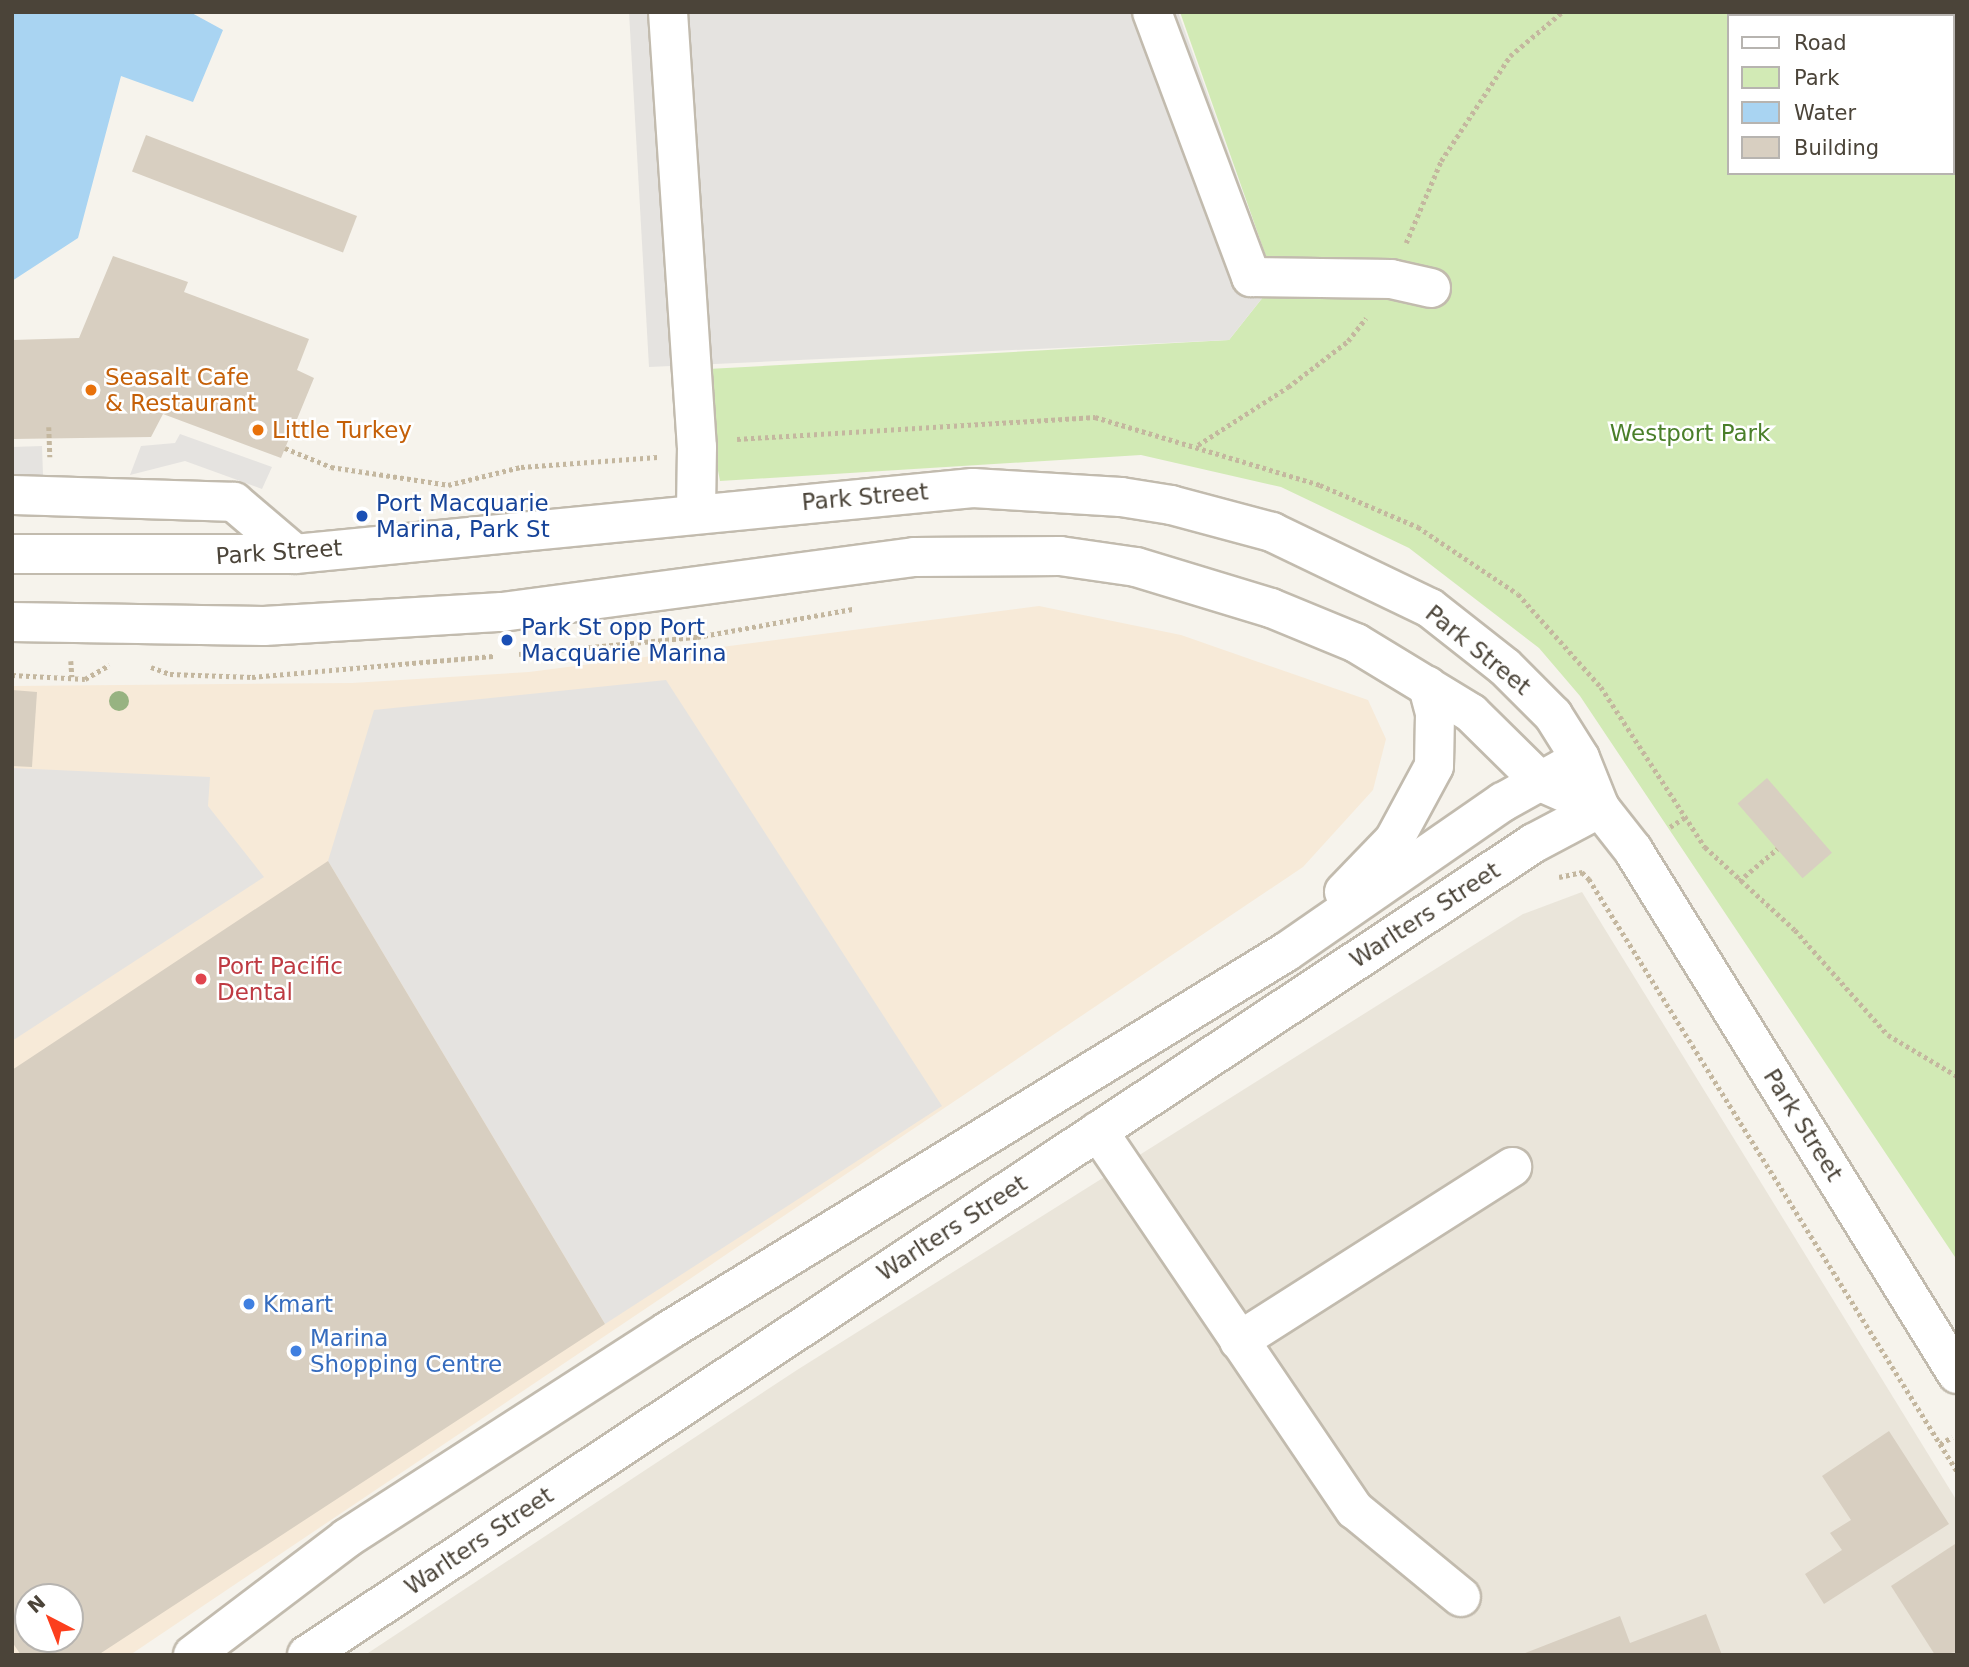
<!DOCTYPE html>
<style>
body{margin:0}
#map{position:relative;width:1969px;height:1667px;overflow:hidden;background:#f6f3ec;font-family:"DejaVu Sans",sans-serif}
div>[style]{position:absolute}
[style*='--x']{left:calc(var(--x)*1px);top:calc(var(--y)*1px);width:calc(var(--w)*1px);rotate:calc(var(--a)*1deg)}
.residential>*{inset:0;background:#eae5da}
.commercial>*{inset:0;background:#f7ead8}
.green>*{inset:0;background:#d2eab5}
.parking>*{inset:0;background:#e5e3e0;transform-origin:0 0}
.water>*{inset:0;background:#a9d4f2}
.building>*{inset:0;background:#d8cfc1;transform-origin:0 0}
.path>*{height:4.5px;margin-top:-2.25px;transform-origin:0;background:repeating-linear-gradient(90deg,#c4b79f 0 3.5px,transparent 0 7px)}
.roads{filter:drop-shadow(2px 0 #c2bbae) drop-shadow(-2px 0 #c2bbae) drop-shadow(0 2px #c2bbae) drop-shadow(0 -2px #c2bbae)}
.minor>*{height:38px;margin:-19px;padding:0 19px;transform-origin:19px;border-radius:19px;background:#fff}
.trees>*{width:20px;height:20px;margin:-10px;border-radius:50%;background:#97b381}
.dots>*{width:19px;height:19px;translate:-50% -50%;box-sizing:border-box;border:4px solid #fff;border-radius:50%}
span{translate:-50% -50%;white-space:nowrap;text-align:center;line-height:1.15;-webkit-text-stroke:5px #fff;paint-order:stroke}
.food-label{font-size:23px;color:#c56008}
.left{translate:0 -50%;text-align:left}
.park-label{font-size:23px;color:#4a7f2a}
.street-label{font-size:23px;color:#4b4439}
.transit-label{font-size:23px;color:#164399}
.health-label{font-size:23px;color:#be3a42}
.shop-label{font-size:23px;color:#366cbe}
.frame{position:absolute;inset:0;border:14px solid #4b4439;pointer-events:none}
.legend{position:absolute;left:1727px;top:14px;width:228px;height:161px;box-sizing:border-box;background:#fff;border:2px solid #b7b4b0;margin:0;padding:9px 12px;list-style:none;font-size:21px;color:#4b4439}
.legend li{display:flex;align-items:center;gap:14px;height:35px}
.legend b{width:35px;border:2px solid #b7b4b0}
.north{position:absolute;left:14px;top:1583px;width:70px;height:70px;box-sizing:border-box;background:#fff;border:2px solid #b7b4b0;border-radius:50%;rotate:318deg;font-size:19px;font-weight:700;line-height:28px;text-align:center;color:#4b4439}
.north::after{content:'';display:block;margin:auto;width:24px;height:32px;background:#fc3f1d;clip-path:polygon(50% 0,100% 100%,50% 72%,0 100%)}
</style>
<div id="map">
<div class="residential">
<div style="clip-path:polygon(1582px 892px,1957px 1501px,1957px 1655px,365px 1655px,797px 1370px,1523px 914px)"></div>
</div>
<div class="commercial">
<div style="clip-path:polygon(evenodd,1039px 606px,1181px 635px,1368px 700px,1386px 739px,1373px 790px,1303px 867px,130px 1655px,12px 1655px,12px 686px,352px 683px,529px 672px,1039px 606px,28px 1597px,70px 1597px,70px 1639px,28px 1639px,28px 1597px)"></div>
</div>
<div class="green">
<div style="clip-path:polygon(evenodd,1180px 12px,1957px 12px,1957px 1260px,1580px 696px,1539px 648px,1409px 548px,1281px 487px,1141px 455px,720px 481px,710px 429px,708px 369px,1229px 340px,1275px 282px,1180px 12px,1729px 16px,1953px 16px,1953px 173px,1729px 173px,1729px 16px)"></div>
</div>
<div class="parking">
<div style="clip-path:polygon(629px 12px,1178px 12px,1275px 282px,1229px 340px,649px 367px)"></div>
<div style="clip-path:polygon(180px 434px,272px 467px,262px 489px,185px 461px,130px 475px,141px 446px,175px 443px)"></div>
<div style="left:42px;top:446px;width:29px;height:30px;rotate:88deg"></div>
<div style="clip-path:polygon(666px 680px,942px 1106px,605px 1324px,328px 861px,374px 710px)"></div>
<div style="clip-path:polygon(12px 768px,210px 777px,208px 806px,264px 877px,12px 1041px)"></div>
</div>
<div class="water">
<div style="clip-path:polygon(12px 12px,190px 12px,223px 30px,193px 102px,121px 76px,78px 238px,12px 281px)"></div>
</div>
<div class="building">
<div style="left:146px;top:135px;width:226px;height:39px;rotate:21deg"></div>
<div style="clip-path:polygon(113px 256px,188px 282px,184px 292px,309px 339px,297px 370px,314px 378px,281px 458px,163px 414px,151px 437px,12px 439px,12px 340px,79px 338px)"></div>
<div style="clip-path:polygon(12px 690px,37px 692px,32px 767px,12px 766px)"></div>
<div style="left:1767px;top:778px;width:99px;height:39px;rotate:49deg"></div>
<div style="clip-path:polygon(evenodd,328px 861px,605px 1324px,98px 1655px,21px 1655px,12px 1642px,12px 1070px,328px 861px,28px 1597px,70px 1597px,70px 1639px,28px 1639px,28px 1597px)"></div>
<div style="clip-path:polygon(1889px 1431px,1949px 1524px,1824px 1604px,1805px 1574px,1842px 1550px,1830px 1533px,1851px 1520px,1822px 1476px)"></div>
<div style="clip-path:polygon(1955px 1544px,1957px 1652px,1935px 1655px,1891px 1586px)"></div>
<div style="clip-path:polygon(1706px 1614px,1722px 1655px,1520px 1655px,1620px 1616px,1630px 1643px)"></div>
</div>
<div class="path">
<div style="--x:1406;--y:243;--w:89;--a:-66.9"></div>
<div style="--x:1441;--y:161;--w:126;--a:-56.7"></div>
<div style="--x:1510;--y:56;--w:68;--a:-40.2"></div>
<div style="--x:49;--y:427;--w:30;--a:88"></div>
<div style="--x:737;--y:439;--w:359;--a:-3.5"></div>
<div style="--x:1095;--y:417;--w:235;--a:16.8"></div>
<div style="--x:1320;--y:485;--w:107;--a:23.2"></div>
<div style="--x:1418;--y:527;--w:120;--a:33.8"></div>
<div style="--x:1518;--y:594;--w:125;--a:48.3"></div>
<div style="--x:1601;--y:687;--w:191;--a:57"></div>
<div style="--x:1705;--y:847;--w:122;--a:42.7"></div>
<div style="--x:1795;--y:930;--w:140;--a:48.5"></div>
<div style="--x:1888;--y:1035;--w:80;--a:30.7"></div>
<div style="--x:1198;--y:445;--w:107;--a:-32.8"></div>
<div style="--x:1288;--y:387;--w:76;--a:-37.5"></div>
<div style="--x:1348;--y:341;--w:29;--a:-52"></div>
<div style="--x:285;--y:448;--w:50;--a:22.4"></div>
<div style="--x:331;--y:467;--w:118;--a:8.7"></div>
<div style="--x:448;--y:485;--w:75;--a:-13.9"></div>
<div style="--x:521;--y:467;--w:137;--a:-4.2"></div>
<div style="--x:519;--y:654;--w:179;--a:-5.5"></div>
<div style="--x:697;--y:637;--w:158;--a:-10.2"></div>
<div style="--x:71;--y:661;--w:16;--a:86"></div>
<div style="--x:151;--y:667;--w:20;--a:20"></div>
<div style="--x:170;--y:674;--w:82;--a:2.1"></div>
<div style="--x:252;--y:677;--w:242;--a:-5"></div>
<div style="--x:12;--y:675;--w:73;--a:3.1"></div>
<div style="--x:85;--y:679;--w:28;--a:-30"></div>
<div style="--x:1670;--y:827;--w:20;--a:-33"></div>
<div style="--x:1559;--y:877;--w:24;--a:-12"></div>
<div style="--x:1582;--y:872;--w:10;--a:45"></div>
<div style="--x:1589;--y:879;--w:697;--a:58.13"></div>
<div style="--x:1739;--y:881;--w:50;--a:-40.1"></div>
<div style="--x:1940;--y:1444;--w:14;--a:-30"></div>
</div>
<div class="roads">
<div class="minor">
<div style="--x:668;--y:12;--w:436;--a:86.2"></div>
<div style="--x:697;--y:447;--w:66;--a:90.9"></div>
<div style="--x:1152;--y:12;--w:283;--a:69.5"></div>
<div style="--x:1251;--y:277;--w:140;--a:0.8"></div>
<div style="--x:1391;--y:279;--w:41;--a:12.7"></div>
<div style="--x:12;--y:495;--w:222;--a:1.8"></div>
<div style="--x:234;--y:502;--w:80;--a:40.4"></div>
<div style="--x:12;--y:554;--w:283;--a:0"></div>
<div style="--x:295;--y:554;--w:681;--a:-5.56"></div>
<div style="--x:973;--y:488;--w:148;--a:3.5"></div>
<div style="--x:1121;--y:497;--w:51;--a:9.1"></div>
<div style="--x:1171;--y:505;--w:105;--a:15"></div>
<div style="--x:1272;--y:532;--w:175;--a:25.7"></div>
<div style="--x:1430;--y:608;--w:95;--a:38.2"></div>
<div style="--x:1505;--y:667;--w:68;--a:45"></div>
<div style="--x:1553;--y:715;--w:51;--a:57.9"></div>
<div style="--x:1580;--y:758;--w:54;--a:68.2"></div>
<div style="--x:1600;--y:808;--w:53;--a:51.8"></div>
<div style="--x:1633;--y:850;--w:616;--a:58.27"></div>
<div style="--x:12;--y:622;--w:252;--a:0.9"></div>
<div style="--x:264;--y:626;--w:238;--a:-3.4"></div>
<div style="--x:502;--y:612;--w:416;--a:-7.6"></div>
<div style="--x:914;--y:557;--w:146;--a:-0.4"></div>
<div style="--x:1060;--y:556;--w:77;--a:8.2"></div>
<div style="--x:1136;--y:567;--w:141;--a:16.9"></div>
<div style="--x:1271;--y:608;--w:92;--a:22.4"></div>
<div style="--x:1356;--y:643;--w:135;--a:31.3"></div>
<div style="--x:1471;--y:713;--w:98;--a:44.6"></div>
<div style="--x:1541;--y:782;--w:64;--a:23.8"></div>
<div style="--x:1344;--y:892;--w:72;--a:-46.1"></div>
<div style="--x:1394;--y:840;--w:84;--a:-61.6"></div>
<div style="--x:1434;--y:766;--w:53;--a:-88.9"></div>
<div style="--x:1435;--y:713;--w:28;--a:-105"></div>
<div style="--x:1098;--y:1131;--w:458;--a:55.9"></div>
<div style="--x:1355;--y:1510;--w:137;--a:39.4"></div>
<div style="--x:1239;--y:1341;--w:324;--a:-32.5"></div>
<div style="--x:193;--y:1655;--w:193;--a:-37.2"></div>
<div style="--x:347;--y:1538;--w:382;--a:-32.8"></div>
<div style="--x:668;--y:1331;--w:725;--a:-31.52"></div>
<div style="--x:1286;--y:952;--w:264;--a:-34.7"></div>
<div style="--x:1503;--y:802;--w:70;--a:-29.1"></div>
<div style="--x:307;--y:1655;--w:1471;--a:-33.5"></div>
<div style="--x:1534;--y:843;--w:75;--a:-27.9"></div>
</div>
</div>
<div class="trees">
<div style="left:119px;top:701px"></div>
</div>
<div class="dots">
<div style="left:91px;top:390px;background:#e8710a"></div>
<div style="left:258px;top:430px;background:#e8710a"></div>
<div style="left:362px;top:516px;background:#1a4fb4"></div>
<div style="left:507px;top:640px;background:#1a4fb4"></div>
<div style="left:201px;top:979px;background:#e0444e"></div>
<div style="left:249px;top:1304px;background:#3f7fe0"></div>
<div style="left:296px;top:1351px;background:#3f7fe0"></div>
</div>
<div class="food-label">
<span class="left" style="left:105px;top:390px">Seasalt Cafe<br>&amp; Restaurant</span>
<span class="left" style="left:272px;top:430px">Little Turkey</span>
</div>
<div class="park-label">
<span style="left:1690px;top:433px">Westport Park</span>
</div>
<div class="street-label">
<span style="left:865px;top:497px;rotate:-5deg">Park Street</span>
<span style="left:279px;top:552px;rotate:-4deg">Park Street</span>
<span style="left:1478px;top:650px;rotate:39deg">Park Street</span>
<span style="left:1425px;top:915px;rotate:-33deg">Warlters Street</span>
<span style="left:1803px;top:1125px;rotate:58deg">Park Street</span>
<span style="left:952px;top:1228px;rotate:-33deg">Warlters Street</span>
<span style="left:479px;top:1541px;rotate:-34deg">Warlters Street</span>
</div>
<div class="transit-label">
<span class="left" style="left:376px;top:516px">Port Macquarie<br>Marina, Park St</span>
<span class="left" style="left:521px;top:640px">Park St opp Port<br>Macquarie Marina</span>
</div>
<div class="health-label">
<span class="left" style="left:217px;top:979px">Port Pacific<br>Dental</span>
</div>
<div class="shop-label">
<span class="left" style="left:263px;top:1304px">Kmart</span>
<span class="left" style="left:310px;top:1351px">Marina<br>Shopping Centre</span>
</div>
<div class="frame"></div>
<ul class="legend">
<li><b style="height:9px;background:#fff"></b>Road</li>
<li><b style="height:19px;background:#d2eab5"></b>Park</li>
<li><b style="height:19px;background:#a9d4f2"></b>Water</li>
<li><b style="height:19px;background:#d8cfc1"></b>Building</li>
</ul>
<div class="north">N</div>
</div>
